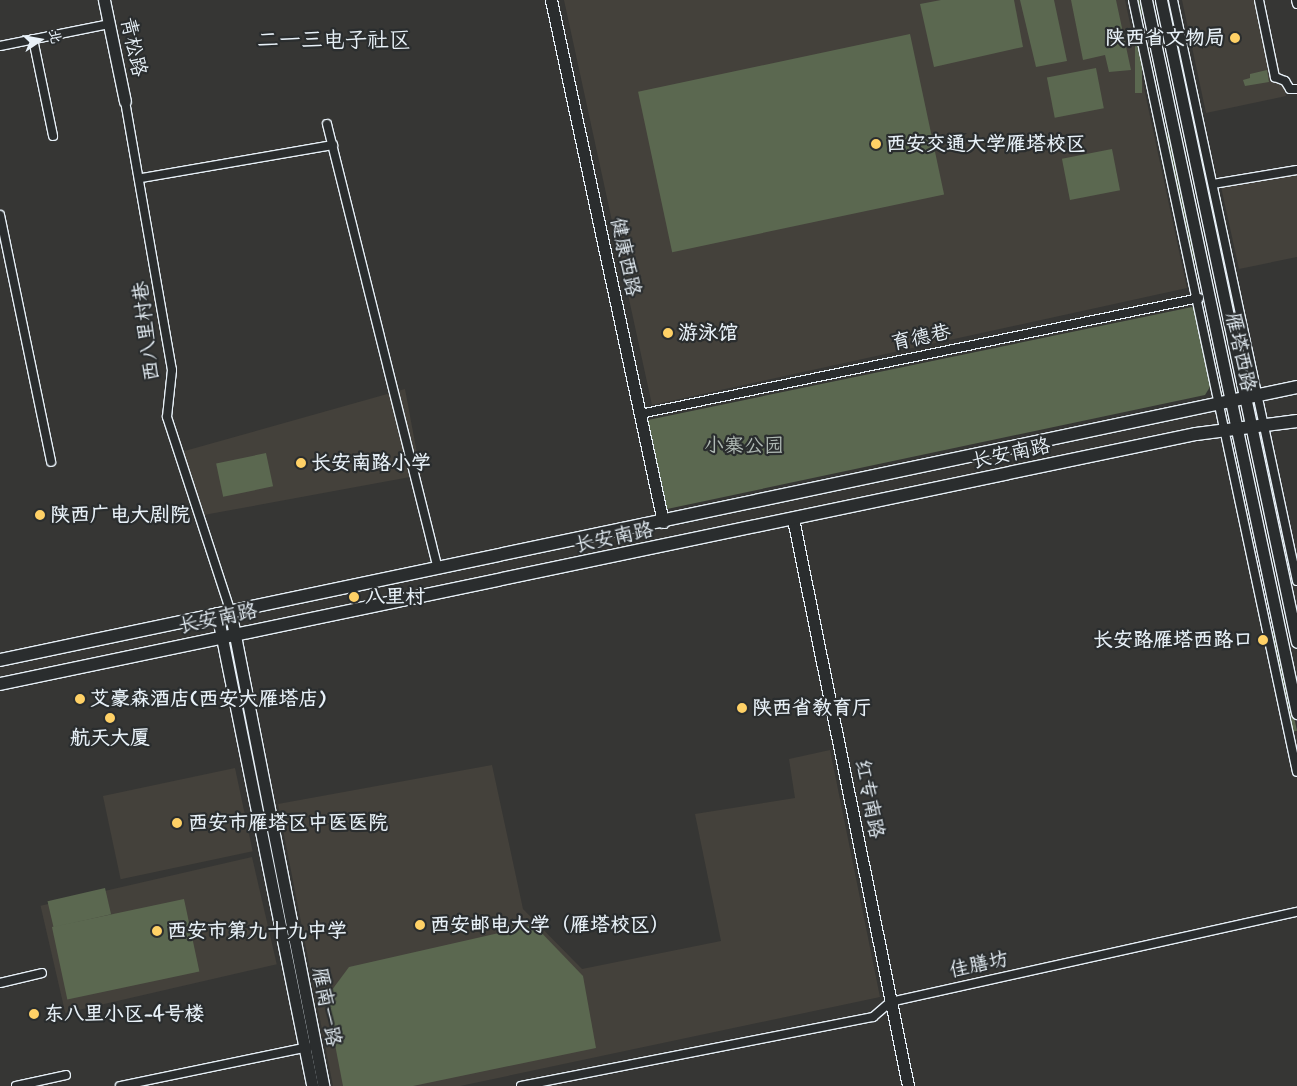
<!DOCTYPE html>
<meta charset="utf-8">
<style>
body{margin:0}
#map{position:relative;width:1297px;height:1086px;overflow:hidden;background:#363634;font-family:Mynerve,"LXGW WenKai TC",sans-serif}
div>[style]{position:absolute}
[style*='--x']{left:calc(var(--x)*1px);top:calc(var(--y)*1px);width:calc(var(--w)*1px);rotate:calc(var(--a)*1deg)}
.built>*{inset:0;background:#44413b;transform-origin:0 0}
.green>*{inset:0;background:#5b6850;transform-origin:0 0}
.roads{filter:drop-shadow(1px 0 #e8f1f8) drop-shadow(-1px 0 #e8f1f8) drop-shadow(0 1px #e8f1f8) drop-shadow(0 -1px #e8f1f8)}
.street>*{height:8px;margin:-4px;padding:0 4px;transform-origin:4px;border-radius:4px;background:#2a2d2e}
.secondary>*{height:11px;margin:-5.5px;padding:0 5.5px;transform-origin:5.5px;border-radius:5.5px;background:#2a2d2e}
.primary>*{height:12px;margin:-6px;padding:0 6px;transform-origin:6px;border-radius:6px;background:#2a2d2e}
.dots>*{width:14px;height:14px;translate:-50% -50%;box-sizing:border-box;border:2px solid #2a2d2e;border-radius:50%}
span{translate:-50% -50%;white-space:nowrap;text-align:center;line-height:1.15;-webkit-text-stroke:4.5px #2a2d2e;paint-order:stroke}
.poi-label{font-size:20px;color:#e8f1f8;font-weight:700}
.right{translate:-100% -50%;text-align:right}
.left{translate:0 -50%;text-align:left}
.street-label{font-size:20px;color:#e8f1f8}
.park-label{font-size:20px;color:#b0bab5}
.quarter-label{font-size:22px;color:#e8f1f8}
.north{position:absolute;left:15px;top:15px;width:50px;height:50px;-webkit-text-stroke:4px #2a2d2e;paint-order:stroke;rotate:78deg;font-size:14px;font-weight:700;line-height:20px;text-align:center;color:#e8f1f8}
.north::after{content:'';display:block;margin:auto;width:18px;height:22px;background:#e8f1f8;clip-path:polygon(50% 0,100% 100%,50% 72%,0 100%)}
</style>
<div id="map">
<div class="built">
<div style="clip-path:polygon(564px 0,1125px 0,1187px 288px,652px 405px)"></div>
<div style="clip-path:polygon(1182px 0,1263px 0,1286px 96px,1206px 113px)"></div>
<div style="clip-path:polygon(1297px 166px,1297px 257px,1239px 269px,1220px 182px)"></div>
<div style="clip-path:polygon(405px 389px,421px 475px,193px 517px,181px 452px)"></div>
<div style="clip-path:polygon(830px 750px,880px 997px,460px 1086px,333px 1086px,278px 804px,492px 765px,523px 909px,582px 969px,721px 941px,695px 814px,795px 798px,789px 759px)"></div>
<div style="left:235px;top:768px;width:85px;height:135px;rotate:78deg"></div>
<div style="left:252px;top:857px;width:110px;height:217px;rotate:77deg"></div>
</div>
<div class="green">
<div style="clip-path:polygon(941px 0,1014px 0,1023px 47px,934px 67px,920px 4px)"></div>
<div style="clip-path:polygon(1020px 0,1054px 0,1067px 61px,1036px 67px)"></div>
<div style="clip-path:polygon(1071px 0,1116px 0,1131px 70px,1109px 72px,1105px 55px,1083px 60px)"></div>
<div style="left:1135px;top:0;width:7px;height:93px"></div>
<div style="left:910px;top:34px;width:164px;height:278px;rotate:78deg"></div>
<div style="clip-path:polygon(1184px 61px,1208px 171px,1201px 173px,1178px 63px)"></div>
<div style="left:1096px;top:68px;width:41px;height:50px;rotate:79deg"></div>
<div style="clip-path:polygon(1267px 70px,1269px 82px,1245px 86px,1243px 80px,1250px 78px,1250px 74px)"></div>
<div style="left:1170px;top:133px;width:129px;height:6px;rotate:78deg"></div>
<div style="left:1112px;top:149px;width:42px;height:51px;rotate:79deg"></div>
<div style="clip-path:polygon(1197px 306px,1213px 382px,1205px 395px,667px 509px,648px 420px)"></div>
<div style="left:266px;top:453px;width:34px;height:51px;rotate:78deg"></div>
<div style="left:1276px;top:632px;width:101px;height:6px;rotate:78deg"></div>
<div style="left:105px;top:888px;width:27px;height:59px;rotate:77deg"></div>
<div style="left:184px;top:899px;width:74px;height:135px;rotate:78deg"></div>
<div style="clip-path:polygon(534px 925px,583px 976px,596px 1048px,413px 1086px,343px 1086px,326px 998px,349px 967px)"></div>
</div>
<div class="roads">
<div class="street">
<div style="--x:1133;--y:0;--w:789;--a:78.01"></div>
<div style="--x:1173;--y:0;--w:594;--a:77.95"></div>
<div style="--x:1259;--y:0;--w:79;--a:78.3"></div>
<div style="--x:1275;--y:77;--w:11;--a:22"></div>
<div style="--x:1285;--y:81;--w:9;--a:58"></div>
<div style="--x:1290;--y:89;--w:7;--a:0"></div>
<div style="--x:1296;--y:0;--w:4;--a:76"></div>
<div style="--x:33;--y:39;--w:99;--a:78.3"></div>
<div style="--x:0;--y:46;--w:111;--a:-11.4"></div>
<div style="--x:125;--y:101;--w:273;--a:80.1"></div>
<div style="--x:172;--y:370;--w:47;--a:96.1"></div>
<div style="--x:167;--y:417;--w:203;--a:71.9"></div>
<div style="--x:327;--y:124;--w:458;--a:76"></div>
<div style="--x:142;--y:178;--w:194;--a:-9.8"></div>
<div style="--x:1213;--y:184;--w:85;--a:-9.5"></div>
<div style="--x:0;--y:215;--w:252;--a:78.3"></div>
<div style="--x:640;--y:414;--w:571;--a:-11.72"></div>
<div style="--x:0;--y:983;--w:43;--a:-13.4"></div>
<div style="--x:16;--y:1086;--w:51;--a:-12.4"></div>
<div style="--x:120;--y:1086;--w:192;--a:-11.7"></div>
<div style="--x:521;--y:1086;--w:359;--a:-11.1"></div>
<div style="--x:873;--y:1017;--w:23;--a:-41"></div>
<div style="--x:890;--y:1002;--w:417;--a:-12.5"></div>
</div>
<div class="secondary">
<div style="--x:104;--y:0;--w:103;--a:78.3"></div>
<div style="--x:551;--y:0;--w:534;--a:77.89"></div>
<div style="--x:1146;--y:0;--w:729;--a:78.04"></div>
<div style="--x:1161;--y:0;--w:656;--a:78.04"></div>
<div style="--x:793;--y:519;--w:579;--a:78.53"></div>
<div style="--x:230;--y:610;--w:485;--a:78.9"></div>
<div style="--x:217;--y:613;--w:482;--a:78.6"></div>
</div>
<div class="primary">
<div style="--x:0;--y:660;--w:1325;--a:-11.89"></div>
<div style="--x:0;--y:684;--w:1222;--a:-11.81"></div>
<div style="--x:1196;--y:434;--w:102;--a:-7.3"></div>
</div>
</div>
<div class="dots">
<div style="left:1235px;top:38px;background:#ffd166"></div>
<div style="left:876px;top:144px;background:#ffd166"></div>
<div style="left:668px;top:333px;background:#ffd166"></div>
<div style="left:301px;top:463px;background:#ffd166"></div>
<div style="left:40px;top:515px;background:#ffd166"></div>
<div style="left:354px;top:597px;background:#ffd166"></div>
<div style="left:1263px;top:640px;background:#ffd166"></div>
<div style="left:80px;top:699px;background:#ffd166"></div>
<div style="left:742px;top:708px;background:#ffd166"></div>
<div style="left:110px;top:718px;background:#ffd166"></div>
<div style="left:177px;top:823px;background:#ffd166"></div>
<div style="left:420px;top:925px;background:#ffd166"></div>
<div style="left:157px;top:931px;background:#ffd166"></div>
<div style="left:34px;top:1014px;background:#ffd166"></div>
</div>
<div class="poi-label">
<span class="right" style="left:1225px;top:38px">陕西省文物局</span>
<span class="left" style="left:886px;top:144px">西安交通大学雁塔校区</span>
<span class="left" style="left:678px;top:333px">游泳馆</span>
<span class="left" style="left:311px;top:463px">长安南路小学</span>
<span class="left" style="left:50px;top:515px">陕西广电大剧院</span>
<span class="left" style="left:365px;top:597px">八里村</span>
<span class="right" style="left:1253px;top:640px">长安路雁塔西路口</span>
<span class="left" style="left:90px;top:699px">艾豪森酒店(西安大雁塔店)</span>
<span class="left" style="left:752px;top:708px">陕西省教育厅</span>
<span style="left:110px;top:738px">航天大厦</span>
<span class="left" style="left:188px;top:823px">西安市雁塔区中医医院</span>
<span class="left" style="left:430px;top:925px">西安邮电大学（雁塔校区）</span>
<span class="left" style="left:167px;top:931px">西安市第九十九中学</span>
<span class="left" style="left:44px;top:1014px">东八里小区-4号楼</span>
</div>
<div class="street-label">
<span style="left:133px;top:47px;rotate:78deg">青松路</span>
<span style="left:625px;top:257px;rotate:78deg">健康西路</span>
<span style="left:147px;top:331px;rotate:-97deg">西八里村巷</span>
<span style="left:921px;top:338px;rotate:-12deg">育德巷</span>
<span style="left:1240px;top:352px;rotate:78deg">雁塔西路</span>
<span style="left:1011px;top:454px;rotate:-12deg">长安南路</span>
<span style="left:614px;top:538px;rotate:-12deg">长安南路</span>
<span style="left:218px;top:619px;rotate:-12deg">长安南路</span>
<span style="left:869px;top:799px;rotate:79deg">红专南路</span>
<span style="left:979px;top:965px;rotate:-12deg">佳膳坊</span>
<span style="left:326px;top:1007px;rotate:79deg">雁南一路</span>
</div>
<div class="park-label">
<span style="left:744px;top:446px">小寨公园</span>
</div>
<div class="quarter-label">
<span style="left:334px;top:42px">二一三电子社区</span>
</div>
<div class="north">北</div>
</div>
